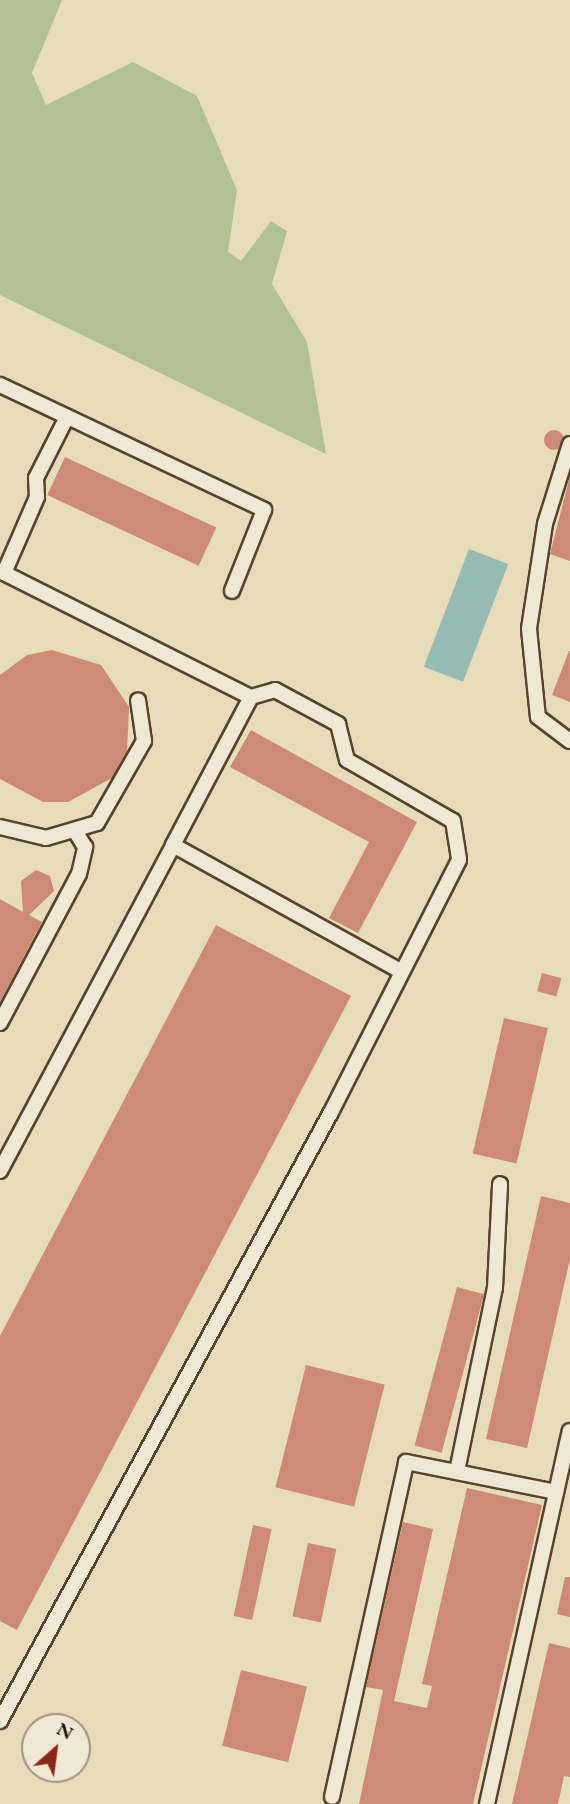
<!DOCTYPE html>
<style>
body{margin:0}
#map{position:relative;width:570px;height:1804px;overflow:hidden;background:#e6dcb9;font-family:"EB Garamond",serif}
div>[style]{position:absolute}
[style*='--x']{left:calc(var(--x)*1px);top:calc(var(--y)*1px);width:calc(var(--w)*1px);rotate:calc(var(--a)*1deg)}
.green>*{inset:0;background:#b2c191}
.water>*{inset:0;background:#96bbb3;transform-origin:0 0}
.building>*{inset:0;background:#cd8a74;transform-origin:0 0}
.round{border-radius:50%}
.roads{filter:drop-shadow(2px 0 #57422e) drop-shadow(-2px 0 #57422e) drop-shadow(0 2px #57422e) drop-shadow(0 -2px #57422e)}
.minor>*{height:14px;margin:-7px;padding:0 7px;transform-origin:7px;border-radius:7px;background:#efe8d2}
span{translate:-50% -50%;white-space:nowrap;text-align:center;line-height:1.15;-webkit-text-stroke:5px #efe8d2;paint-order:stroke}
.north{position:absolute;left:21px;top:1713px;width:70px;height:70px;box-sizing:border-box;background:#efe8d2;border:2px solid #9f917e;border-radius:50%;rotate:28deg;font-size:19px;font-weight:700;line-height:28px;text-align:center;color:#270f00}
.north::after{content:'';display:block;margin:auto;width:24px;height:32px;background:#8f2418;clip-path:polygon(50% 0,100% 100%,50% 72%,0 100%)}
</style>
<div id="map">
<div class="green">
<div style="clip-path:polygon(0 0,62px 0,32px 73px,46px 105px,133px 62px,197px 96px,237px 190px,228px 252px,241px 261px,271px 221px,287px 231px,272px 284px,307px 342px,326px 454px,0 295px)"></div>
</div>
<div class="water">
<div style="left:469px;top:549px;width:42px;height:126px;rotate:21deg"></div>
</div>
<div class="building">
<div class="round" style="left:544px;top:430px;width:20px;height:20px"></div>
<div style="left:65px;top:457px;width:167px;height:42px;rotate:25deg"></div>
<div style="clip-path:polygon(570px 476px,570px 561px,550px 554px)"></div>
<div style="clip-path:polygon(52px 650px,101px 665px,129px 707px,127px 752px,112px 778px,68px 802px,43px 802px,0 779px,0 675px,27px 655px)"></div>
<div style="clip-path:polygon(569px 651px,570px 651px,570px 702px,552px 695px)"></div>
<div style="clip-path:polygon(251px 730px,417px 822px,358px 933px,329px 918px,369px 842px,230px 767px)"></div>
<div style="clip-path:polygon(36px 870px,50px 876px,54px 891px,29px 915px,42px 922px,0 1002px,0 899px,23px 912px,21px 881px)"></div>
<div style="clip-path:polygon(216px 925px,351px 996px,17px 1630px,0 1621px,0 1336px)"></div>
<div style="left:542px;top:973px;width:20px;height:19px;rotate:15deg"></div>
<div style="left:504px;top:1018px;width:45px;height:139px;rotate:13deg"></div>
<div style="clip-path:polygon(541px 1196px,570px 1203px,570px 1259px,527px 1448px,486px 1439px)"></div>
<div style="left:457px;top:1287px;width:28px;height:164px;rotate:15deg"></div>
<div style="left:306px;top:1365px;width:81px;height:126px;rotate:14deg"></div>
<div style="clip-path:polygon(467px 1488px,542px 1505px,473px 1804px,359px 1804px,383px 1690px,366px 1687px,403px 1522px,433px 1529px,394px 1701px,427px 1708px,432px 1686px,422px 1684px)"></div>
<div style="left:253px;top:1525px;width:19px;height:93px;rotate:12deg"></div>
<div style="left:308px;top:1543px;width:29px;height:75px;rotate:12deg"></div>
<div style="clip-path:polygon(565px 1577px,570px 1577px,570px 1617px,557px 1614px)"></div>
<div style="clip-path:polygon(549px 1643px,570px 1648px,570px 1777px,564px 1776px,558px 1804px,512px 1804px)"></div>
<div style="left:241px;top:1670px;width:68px;height:78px;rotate:14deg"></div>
</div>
<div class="roads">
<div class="minor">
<div style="--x:0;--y:385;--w:292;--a:25.3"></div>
<div style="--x:264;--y:510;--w:87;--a:111.6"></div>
<div style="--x:570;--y:444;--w:84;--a:107.4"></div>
<div style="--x:545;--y:524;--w:106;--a:98.7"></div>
<div style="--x:529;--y:629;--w:88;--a:84.2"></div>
<div style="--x:538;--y:717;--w:40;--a:37"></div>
<div style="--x:0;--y:571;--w:281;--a:26.7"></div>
<div style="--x:251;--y:697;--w:25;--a:-16"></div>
<div style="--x:275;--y:690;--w:72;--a:28.4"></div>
<div style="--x:338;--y:724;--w:37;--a:76"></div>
<div style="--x:347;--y:760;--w:122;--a:29.9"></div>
<div style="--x:453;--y:821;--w:39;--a:81"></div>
<div style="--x:459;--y:860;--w:285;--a:116.9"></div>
<div style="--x:330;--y:1114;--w:691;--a:118.53"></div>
<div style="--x:4;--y:573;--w:83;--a:-66.5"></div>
<div style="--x:37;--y:497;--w:19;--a:-93"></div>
<div style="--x:36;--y:478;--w:68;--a:-63.1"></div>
<div style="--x:251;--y:697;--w:167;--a:117.8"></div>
<div style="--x:173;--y:845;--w:260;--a:29"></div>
<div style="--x:0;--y:827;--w:47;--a:13.4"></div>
<div style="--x:46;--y:838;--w:53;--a:-16.4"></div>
<div style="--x:97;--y:823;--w:95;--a:-60.2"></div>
<div style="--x:144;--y:741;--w:41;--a:-98.3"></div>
<div style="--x:0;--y:1023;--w:169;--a:-62.1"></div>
<div style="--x:79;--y:874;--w:28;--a:-77"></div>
<div style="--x:85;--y:847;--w:19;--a:-122"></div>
<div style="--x:0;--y:1171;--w:369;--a:-62"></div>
<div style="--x:457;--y:1471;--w:187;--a:-78.3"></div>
<div style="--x:495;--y:1288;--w:104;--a:-87.2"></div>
<div style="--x:332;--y:1797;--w:343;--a:-77.5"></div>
<div style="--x:406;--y:1462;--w:153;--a:11.3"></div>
<div style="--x:487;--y:1804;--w:382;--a:-77.5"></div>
</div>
</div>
<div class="north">N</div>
</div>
